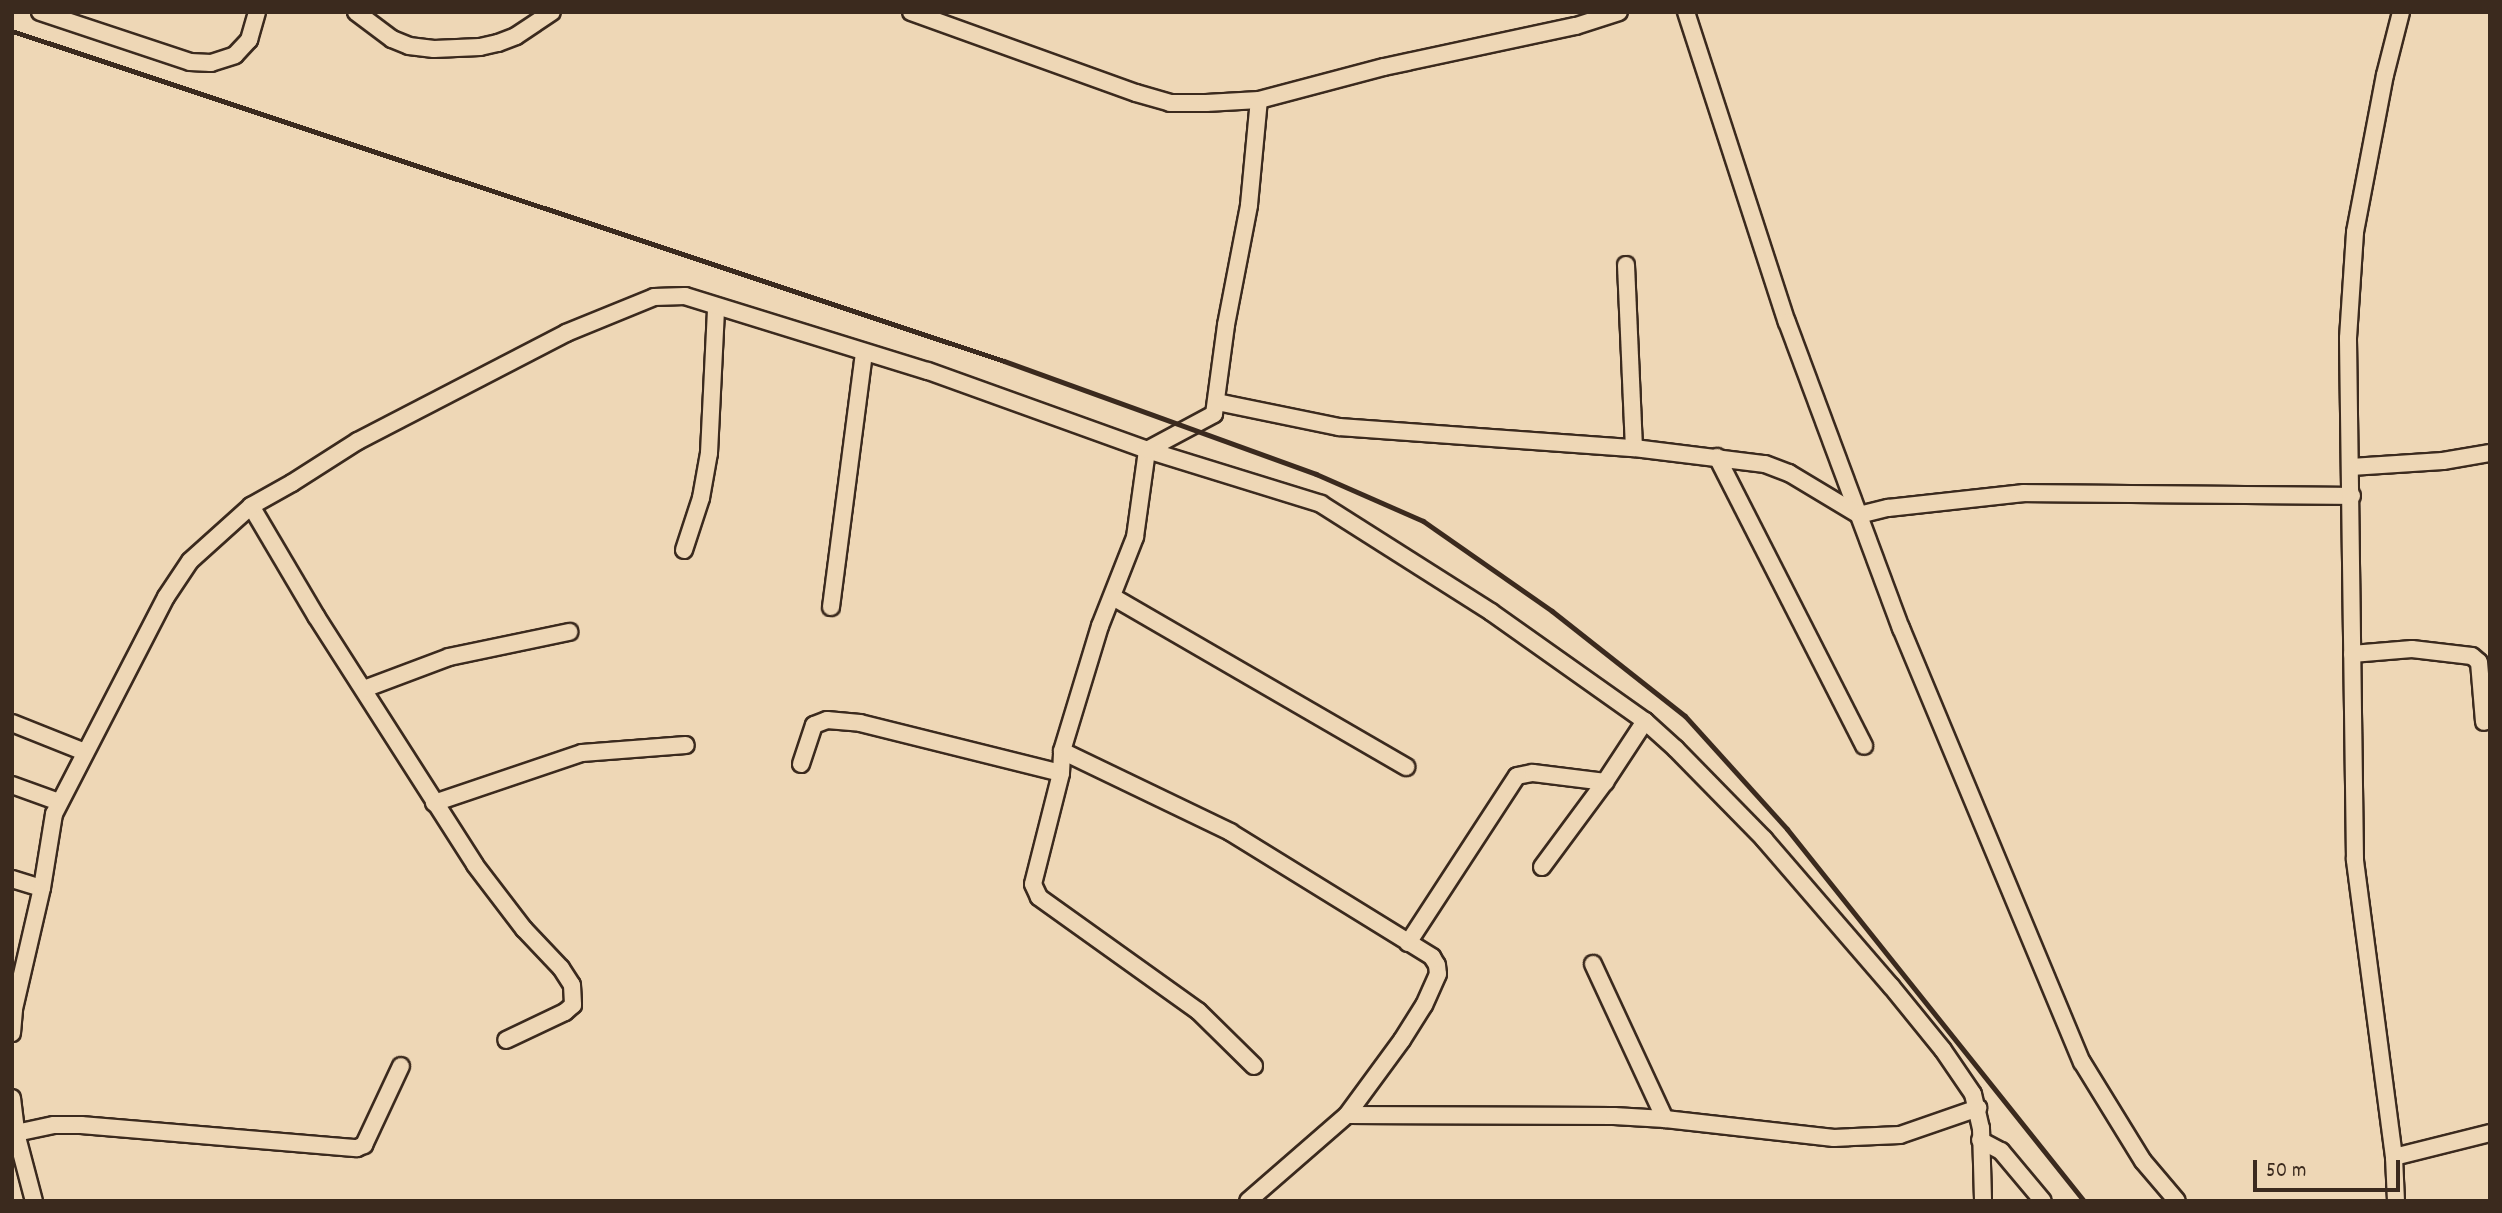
<!DOCTYPE html>
<style>
body{margin:0}
#map{position:relative;width:2502px;height:1213px;overflow:hidden;background:#eed7b6;font-family:Dekko,sans-serif}
div>[style]{position:absolute}
[style*='--x']{left:calc(var(--x)*1px);top:calc(var(--y)*1px);width:calc(var(--w)*1px);rotate:calc(var(--a)*1deg)}
.roads{filter:drop-shadow(2px 0 #3b2a1e) drop-shadow(-2px 0 #3b2a1e) drop-shadow(0 2px #3b2a1e) drop-shadow(0 -2px #3b2a1e)}
.street>*{height:16px;margin:-8px;padding:0 8px;transform-origin:8px;border-radius:8px;background:#eed7b6}
.rail>*{height:5px;margin:-2.5px;padding:0 2.5px;transform-origin:2.5px;border-radius:2.5px;background:#3b2a1e}
span{translate:-50% -50%;white-space:nowrap;text-align:center;line-height:1.15;-webkit-text-stroke:5px #eed7b6;paint-order:stroke}
.frame{position:absolute;inset:0;border:14px solid #3b2a1e;pointer-events:none}
.scale{position:absolute;left:2253px;top:1160px;width:147px;height:32px;box-sizing:border-box;border:4px solid #3b2a1e;border-top:0;padding-left:9px;font-size:21px;line-height:24px;white-space:nowrap;color:#3b2a1e;-webkit-text-stroke:5px #eed7b6;paint-order:stroke}
</style>
<div id="map">
<div class="roads">
<div class="street">
<div style="--x:40;--y:12;--w:158;--a:18.4"></div>
<div style="--x:190;--y:62;--w:21;--a:3"></div>
<div style="--x:211;--y:63;--w:25;--a:-18"></div>
<div style="--x:235;--y:55;--w:21;--a:-47"></div>
<div style="--x:249;--y:40;--w:29;--a:-74"></div>
<div style="--x:356;--y:12;--w:45;--a:36.9"></div>
<div style="--x:392;--y:39;--w:18;--a:22"></div>
<div style="--x:409;--y:46;--w:25;--a:7"></div>
<div style="--x:434;--y:49;--w:46;--a:-2.5"></div>
<div style="--x:480;--y:47;--w:18;--a:-13"></div>
<div style="--x:498;--y:43;--w:19;--a:-21"></div>
<div style="--x:516;--y:36;--w:43;--a:-33.7"></div>
<div style="--x:911;--y:12;--w:239;--a:19.8"></div>
<div style="--x:1136;--y:93;--w:35;--a:16"></div>
<div style="--x:1170;--y:103;--w:36;--a:0"></div>
<div style="--x:1206;--y:103;--w:53;--a:-3.2"></div>
<div style="--x:1259;--y:100;--w:129;--a:-14.8"></div>
<div style="--x:1384;--y:67;--w:196;--a:-12.1"></div>
<div style="--x:1576;--y:26;--w:45;--a:-18"></div>
<div style="--x:1686;--y:12;--w:326;--a:72"></div>
<div style="--x:1787;--y:322;--w:327;--a:69.6"></div>
<div style="--x:1901;--y:628;--w:470;--a:67.4"></div>
<div style="--x:2082;--y:1062;--w:116;--a:58.4"></div>
<div style="--x:2143;--y:1161;--w:52;--a:49.6"></div>
<div style="--x:1626;--y:265;--w:183;--a:87.5"></div>
<div style="--x:1217;--y:402;--w:125;--a:11.6"></div>
<div style="--x:1339;--y:427;--w:296;--a:4.1"></div>
<div style="--x:1634;--y:448;--w:132;--a:7"></div>
<div style="--x:1765;--y:464;--w:26;--a:21"></div>
<div style="--x:1789;--y:473;--w:82;--a:31"></div>
<div style="--x:1859;--y:515;--w:30;--a:-14"></div>
<div style="--x:1888;--y:508;--w:137;--a:-6.3"></div>
<div style="--x:2024;--y:493;--w:328;--a:0.5"></div>
<div style="--x:1717;--y:457;--w:324;--a:63"></div>
<div style="--x:2351;--y:467;--w:92;--a:-3.7"></div>
<div style="--x:2443;--y:461;--w:48;--a:-9.7"></div>
<div style="--x:251;--y:506;--w:128;--a:59.4"></div>
<div style="--x:316;--y:616;--w:295;--a:57.4"></div>
<div style="--x:475;--y:865;--w:81;--a:52.6"></div>
<div style="--x:524;--y:929;--w:54;--a:46.5"></div>
<div style="--x:561;--y:968;--w:20;--a:57"></div>
<div style="--x:572;--y:985;--w:20;--a:87"></div>
<div style="--x:573;--y:1005;--w:11;--a:139"></div>
<div style="--x:565;--y:1012;--w:65;--a:154.6"></div>
<div style="--x:684;--y:550;--w:55;--a:-71.9"></div>
<div style="--x:701;--y:498;--w:46;--a:-79.9"></div>
<div style="--x:709;--y:453;--w:145;--a:-87.2"></div>
<div style="--x:1113;--y:597;--w:339;--a:30.1"></div>
<div style="--x:831;--y:607;--w:255;--a:-82.6"></div>
<div style="--x:2352;--y:654;--w:60;--a:-4.8"></div>
<div style="--x:2412;--y:649;--w:60;--a:6.7"></div>
<div style="--x:2472;--y:656;--w:9;--a:41"></div>
<div style="--x:2479;--y:662;--w:60;--a:85.2"></div>
<div style="--x:364;--y:689;--w:91;--a:-20.6"></div>
<div style="--x:449;--y:657;--w:123;--a:-11.8"></div>
<div style="--x:12;--y:723;--w:79;--a:21.7"></div>
<div style="--x:1062;--y:751;--w:187;--a:25.7"></div>
<div style="--x:1230;--y:832;--w:238;--a:31.7"></div>
<div style="--x:1432;--y:957;--w:9;--a:58"></div>
<div style="--x:1437;--y:965;--w:9;--a:84"></div>
<div style="--x:1438;--y:974;--w:34;--a:114"></div>
<div style="--x:1424;--y:1005;--w:41;--a:122.2"></div>
<div style="--x:1402;--y:1040;--w:93;--a:126.3"></div>
<div style="--x:801;--y:764;--w:41;--a:-71.6"></div>
<div style="--x:814;--y:725;--w:14;--a:-21"></div>
<div style="--x:827;--y:720;--w:33;--a:5"></div>
<div style="--x:860;--y:723;--w:207;--a:14"></div>
<div style="--x:12;--y:785;--w:50;--a:19.9"></div>
<div style="--x:434;--y:803;--w:156;--a:-18.7"></div>
<div style="--x:582;--y:753;--w:104;--a:-4.4"></div>
<div style="--x:1542;--y:867;--w:106;--a:-53.5"></div>
<div style="--x:1605;--y:782;--w:73;--a:-56.7"></div>
<div style="--x:12;--y:879;--w:31;--a:17"></div>
<div style="--x:1408;--y:943;--w:199;--a:-56.9"></div>
<div style="--x:1517;--y:776;--w:16;--a:-11"></div>
<div style="--x:1533;--y:773;--w:73;--a:7.1"></div>
<div style="--x:1593;--y:964;--w:171;--a:65.1"></div>
<div style="--x:12;--y:1033;--w:24;--a:-85"></div>
<div style="--x:14;--y:1009;--w:124;--a:-77"></div>
<div style="--x:42;--y:888;--w:75;--a:-80.8"></div>
<div style="--x:54;--y:814;--w:244;--a:-62.7"></div>
<div style="--x:166;--y:597;--w:43;--a:-56.3"></div>
<div style="--x:190;--y:561;--w:82;--a:-42"></div>
<div style="--x:251;--y:506;--w:47;--a:-29.3"></div>
<div style="--x:292;--y:483;--w:78;--a:-32.5"></div>
<div style="--x:358;--y:441;--w:234;--a:-27.4"></div>
<div style="--x:566;--y:333;--w:95;--a:-22.2"></div>
<div style="--x:654;--y:297;--w:31;--a:-2"></div>
<div style="--x:685;--y:296;--w:254;--a:17.2"></div>
<div style="--x:928;--y:371;--w:233;--a:19.8"></div>
<div style="--x:1147;--y:450;--w:182;--a:17.2"></div>
<div style="--x:1321;--y:504;--w:201;--a:32.4"></div>
<div style="--x:1491;--y:612;--w:189;--a:35.3"></div>
<div style="--x:1645;--y:721;--w:42;--a:42.1"></div>
<div style="--x:1676;--y:749;--w:126;--a:45.6"></div>
<div style="--x:1764;--y:839;--w:194;--a:49.2"></div>
<div style="--x:1891;--y:986;--w:82;--a:50.9"></div>
<div style="--x:1943;--y:1050;--w:53;--a:55.7"></div>
<div style="--x:1973;--y:1094;--w:35;--a:77"></div>
<div style="--x:1981;--y:1128;--w:73;--a:88.4"></div>
<div style="--x:1254;--y:1066;--w:78;--a:-135.5"></div>
<div style="--x:1198;--y:1011;--w:196;--a:-144.4"></div>
<div style="--x:1039;--y:897;--w:14;--a:-115"></div>
<div style="--x:1033;--y:884;--w:114;--a:-75.8"></div>
<div style="--x:1061;--y:773;--w:22;--a:-87"></div>
<div style="--x:1062;--y:751;--w:131;--a:-73.1"></div>
<div style="--x:1100;--y:626;--w:96;--a:-68.5"></div>
<div style="--x:1135;--y:537;--w:88;--a:-82.1"></div>
<div style="--x:1147;--y:450;--w:76;--a:-28.2"></div>
<div style="--x:1214;--y:414;--w:90;--a:-82.3"></div>
<div style="--x:1226;--y:325;--w:122;--a:-79.1"></div>
<div style="--x:1249;--y:205;--w:105;--a:-84.6"></div>
<div style="--x:12;--y:1098;--w:35;--a:83"></div>
<div style="--x:16;--y:1133;--w:70;--a:75.2"></div>
<div style="--x:16;--y:1133;--w:39;--a:-12"></div>
<div style="--x:54;--y:1125;--w:27;--a:0"></div>
<div style="--x:81;--y:1125;--w:277;--a:4.8"></div>
<div style="--x:357;--y:1148;--w:8;--a:-23"></div>
<div style="--x:364;--y:1145;--w:87;--a:-64.9"></div>
<div style="--x:1980;--y:1140;--w:24;--a:28"></div>
<div style="--x:2001;--y:1151;--w:65;--a:50"></div>
<div style="--x:2394;--y:1157;--w:99;--a:-14"></div>
<div style="--x:1248;--y:1201;--w:131;--a:-41"></div>
<div style="--x:1347;--y:1115;--w:267;--a:0.2"></div>
<div style="--x:1614;--y:1116;--w:51;--a:3.4"></div>
<div style="--x:1665;--y:1119;--w:170;--a:6.4"></div>
<div style="--x:1834;--y:1138;--w:66;--a:-2.6"></div>
<div style="--x:1900;--y:1135;--w:83;--a:-19.1"></div>
<div style="--x:2396;--y:1201;--w:44;--a:-92.6"></div>
<div style="--x:2394;--y:1157;--w:300;--a:-97.5"></div>
<div style="--x:2355;--y:860;--w:522;--a:-90.77"></div>
<div style="--x:2348;--y:338;--w:106;--a:-86.2"></div>
<div style="--x:2355;--y:232;--w:160;--a:-79.2"></div>
<div style="--x:2385;--y:75;--w:65;--a:-75.7"></div>
</div>
</div>
<div class="rail">
<div style="--x:12;--y:31;--w:1045;--a:18.4"></div>
<div style="--x:1004;--y:361;--w:332;--a:19.9"></div>
<div style="--x:1316;--y:474;--w:117;--a:23.7"></div>
<div style="--x:1423;--y:521;--w:157;--a:34.9"></div>
<div style="--x:1552;--y:611;--w:169;--a:38.3"></div>
<div style="--x:1685;--y:716;--w:152;--a:47.9"></div>
<div style="--x:1787;--y:829;--w:476;--a:51.4"></div>
</div>
<div class="frame"></div>
<div class="scale">50 m</div>
</div>
